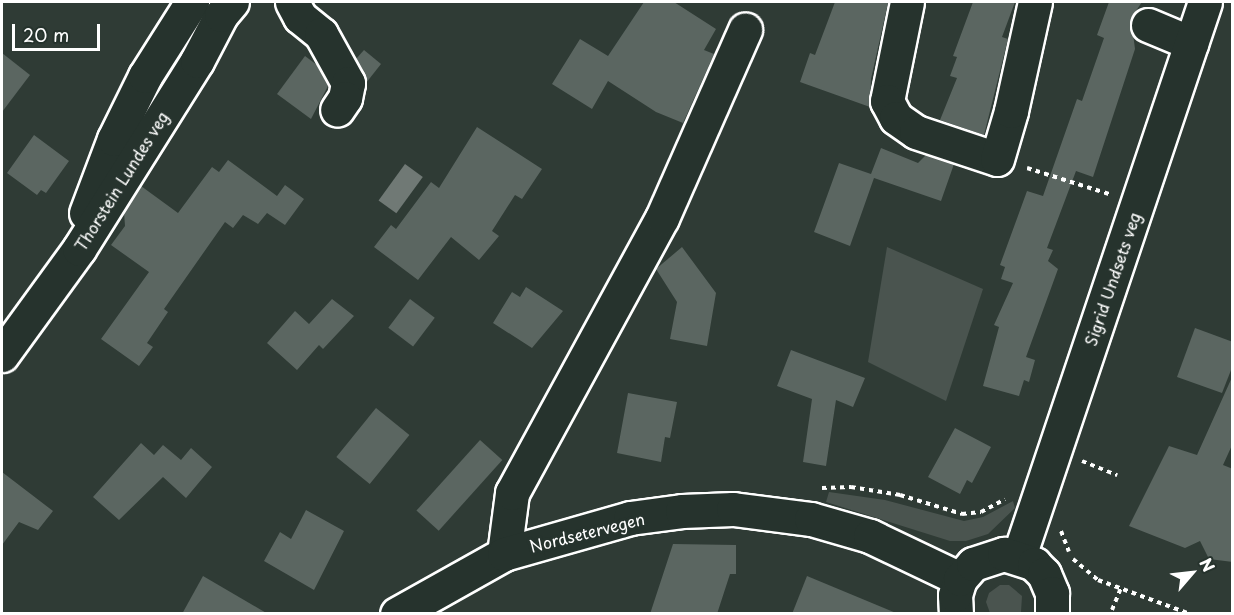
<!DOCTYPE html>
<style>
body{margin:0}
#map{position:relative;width:1234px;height:615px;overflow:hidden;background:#2f3b35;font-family:"Playpen Sans",sans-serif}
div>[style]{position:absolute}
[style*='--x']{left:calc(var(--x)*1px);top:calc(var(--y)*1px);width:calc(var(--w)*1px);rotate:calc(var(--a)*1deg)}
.green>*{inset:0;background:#4a544f}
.water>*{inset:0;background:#707975;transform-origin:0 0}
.building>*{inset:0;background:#5b6661;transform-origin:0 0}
.path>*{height:4px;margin-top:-2px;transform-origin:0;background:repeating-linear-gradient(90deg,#fff 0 4.5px,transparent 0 9px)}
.roads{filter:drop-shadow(2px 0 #fff) drop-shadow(-2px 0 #fff) drop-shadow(0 2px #fff) drop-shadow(0 -2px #fff)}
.minor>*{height:33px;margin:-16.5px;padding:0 16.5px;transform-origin:16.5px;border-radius:16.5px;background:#26332d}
.major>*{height:33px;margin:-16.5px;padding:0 16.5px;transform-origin:16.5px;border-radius:16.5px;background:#26332d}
span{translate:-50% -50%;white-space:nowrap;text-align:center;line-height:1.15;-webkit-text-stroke:6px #26332d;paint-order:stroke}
.street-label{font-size:16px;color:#fff}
.frame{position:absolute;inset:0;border:3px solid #fff;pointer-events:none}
.north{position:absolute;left:1162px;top:543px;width:60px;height:60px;-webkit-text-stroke:4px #26332d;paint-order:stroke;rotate:62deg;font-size:16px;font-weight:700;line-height:24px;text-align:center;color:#fff}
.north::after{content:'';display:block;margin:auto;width:21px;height:27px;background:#fff;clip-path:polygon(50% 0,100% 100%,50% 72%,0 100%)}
.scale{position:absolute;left:12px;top:24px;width:88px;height:27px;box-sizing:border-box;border:3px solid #fff;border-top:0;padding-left:8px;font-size:18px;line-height:21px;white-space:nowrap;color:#fff;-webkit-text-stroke:4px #26332d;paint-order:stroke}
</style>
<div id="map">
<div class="green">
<div style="clip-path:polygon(887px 247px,983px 289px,946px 401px,868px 362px)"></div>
<div style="clip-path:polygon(829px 492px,885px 500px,964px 521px,983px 517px,1013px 501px,1015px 508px,988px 534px,966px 541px,950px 541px,826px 502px)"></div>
<div style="clip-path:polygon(1009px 585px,1022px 596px,1021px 612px,990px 613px,986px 602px,989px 593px,1000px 585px)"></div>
</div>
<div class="water">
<div style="left:405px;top:164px;width:22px;height:45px;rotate:36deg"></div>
</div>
<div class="building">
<div style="clip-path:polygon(644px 2px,674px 2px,716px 29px,704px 50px,714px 54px,683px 123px,656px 112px,608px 81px,592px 109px,552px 84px,580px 39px,608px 56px)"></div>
<div style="clip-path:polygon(835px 2px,888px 3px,871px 79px,870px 107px,800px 82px,810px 53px,815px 55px)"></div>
<div style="clip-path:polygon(973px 2px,1015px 2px,1002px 37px,1008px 39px,984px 135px,940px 120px,957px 78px,950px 76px,957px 57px,953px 56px)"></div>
<div style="clip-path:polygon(1109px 2px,1142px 2px,1131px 18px,1135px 49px,1093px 177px,1076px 171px,1047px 248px,1053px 250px,1048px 261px,1058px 269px,1026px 357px,1035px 360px,1029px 382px,1024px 380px,1019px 396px,983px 386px,999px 327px,994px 325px,1013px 283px,1001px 279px,1005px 267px,1000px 265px,1027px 191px,1043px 196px,1077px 99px,1082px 101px,1104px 38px,1097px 35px)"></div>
<div style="clip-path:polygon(364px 50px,381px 64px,366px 83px,356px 59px)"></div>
<div style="clip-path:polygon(2px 53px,30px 75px,2px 112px)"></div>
<div style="clip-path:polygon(305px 56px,317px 65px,328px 86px,311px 119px,277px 94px)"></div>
<div style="clip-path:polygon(477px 127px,542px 169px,522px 199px,515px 195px,492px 231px,499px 236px,479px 260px,451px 237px,418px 280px,374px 247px,391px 225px,396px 229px,431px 182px,439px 188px)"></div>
<div style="clip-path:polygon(34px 135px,69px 161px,46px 193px,41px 190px,37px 195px,7px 173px)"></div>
<div style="clip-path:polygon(881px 148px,918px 163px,926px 155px,954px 164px,941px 201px,874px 178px,850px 246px,814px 232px,839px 163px,871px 174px)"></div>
<div style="clip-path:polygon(228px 160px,277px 196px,285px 185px,304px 199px,285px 225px,267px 213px,258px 224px,243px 215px,233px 228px,225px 222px,164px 309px,168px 312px,147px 343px,153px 347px,139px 366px,101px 339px,149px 272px,111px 245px,125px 226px,124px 212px,141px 186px,178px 213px,212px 167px,219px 172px)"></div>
<div style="clip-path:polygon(682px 247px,716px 293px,707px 346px,670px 339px,677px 302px,656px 269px)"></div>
<div style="clip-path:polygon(526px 287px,563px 311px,532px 348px,493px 323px,512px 292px,520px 297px)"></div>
<div style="clip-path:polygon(332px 299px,354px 316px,323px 349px,319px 345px,297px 370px,267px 343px,295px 311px,309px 324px)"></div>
<div style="left:410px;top:299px;width:31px;height:36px;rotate:37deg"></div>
<div style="clip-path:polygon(1195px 328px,1233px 342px,1233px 365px,1222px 393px,1177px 377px)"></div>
<div style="clip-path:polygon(791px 350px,865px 378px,853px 407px,836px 400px,826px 466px,803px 462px,812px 399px,777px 386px)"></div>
<div style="clip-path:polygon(1233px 375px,1233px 443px,1223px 465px,1233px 469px,1233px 562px,1209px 559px,1200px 541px,1185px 548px,1129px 526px,1169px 446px,1197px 455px)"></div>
<div style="clip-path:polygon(628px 393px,677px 402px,670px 438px,665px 437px,661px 462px,617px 453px)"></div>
<div style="left:376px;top:408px;width:43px;height:63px;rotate:39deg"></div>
<div style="clip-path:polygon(955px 428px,991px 447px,972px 483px,967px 480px,960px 494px,928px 477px)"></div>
<div style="left:480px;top:440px;width:30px;height:95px;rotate:42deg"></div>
<div style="clip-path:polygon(141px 443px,154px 455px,163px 445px,181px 460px,191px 448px,212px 467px,186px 498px,163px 477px,119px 520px,93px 497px)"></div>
<div style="clip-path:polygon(2px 472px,53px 511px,38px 530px,19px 522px,2px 545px)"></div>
<div style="clip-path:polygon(306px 510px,344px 531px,314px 590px,264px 561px,280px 532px,291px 539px)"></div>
<div style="clip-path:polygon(673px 544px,736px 545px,736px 574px,730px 574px,717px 614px,650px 614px)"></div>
<div style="clip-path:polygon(203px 576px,268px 614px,182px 614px)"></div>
<div style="clip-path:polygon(807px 576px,896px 613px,896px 614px,792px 614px)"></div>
</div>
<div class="path">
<div style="--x:1027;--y:168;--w:86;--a:17.6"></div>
<div style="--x:1082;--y:461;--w:38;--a:22"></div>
<div style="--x:822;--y:488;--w:29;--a:-2"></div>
<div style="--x:851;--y:487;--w:50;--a:9.3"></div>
<div style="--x:900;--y:495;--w:65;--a:17"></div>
<div style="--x:962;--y:514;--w:19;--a:-6"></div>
<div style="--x:981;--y:512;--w:27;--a:-28"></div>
<div style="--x:1061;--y:531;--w:22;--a:69"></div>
<div style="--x:1073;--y:559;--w:33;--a:40"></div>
<div style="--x:1098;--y:580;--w:98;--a:20.3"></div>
<div style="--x:1112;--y:610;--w:24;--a:-68"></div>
</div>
<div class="roads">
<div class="minor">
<div style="--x:292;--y:2;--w:17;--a:62"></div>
<div style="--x:300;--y:17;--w:27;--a:39"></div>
<div style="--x:321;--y:34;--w:56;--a:61.1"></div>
<div style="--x:348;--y:83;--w:15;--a:101"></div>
<div style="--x:345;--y:98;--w:14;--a:124"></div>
<div style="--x:907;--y:2;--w:101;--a:101.4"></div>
<div style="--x:887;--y:101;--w:19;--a:62"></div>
<div style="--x:896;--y:118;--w:24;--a:35"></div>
<div style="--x:916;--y:132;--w:85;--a:18.4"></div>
<div style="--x:997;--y:159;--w:50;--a:-73.7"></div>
<div style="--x:1011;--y:111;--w:112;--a:-77.6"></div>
<div style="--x:1148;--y:25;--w:47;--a:22.7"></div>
<div style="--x:86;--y:213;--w:79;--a:-69.3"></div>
<div style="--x:114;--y:139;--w:70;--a:-63.8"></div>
<div style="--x:145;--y:76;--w:88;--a:-57.6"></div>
<div style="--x:2;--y:355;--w:131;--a:-54"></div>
<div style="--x:79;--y:249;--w:222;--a:-57.9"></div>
<div style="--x:197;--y:61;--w:52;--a:-62.4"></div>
<div style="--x:221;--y:15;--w:17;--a:-50"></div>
<div style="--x:504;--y:554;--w:62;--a:-82.5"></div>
<div style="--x:512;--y:493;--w:313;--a:-61.4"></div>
<div style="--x:662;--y:218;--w:206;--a:-66.2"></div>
<div style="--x:1019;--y:556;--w:584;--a:-71.44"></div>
</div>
<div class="major">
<div style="--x:397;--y:614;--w:123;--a:-29.3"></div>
<div style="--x:504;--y:554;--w:131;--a:-15.9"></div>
<div style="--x:630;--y:518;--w:52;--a:-7.7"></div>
<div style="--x:682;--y:511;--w:51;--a:-2.2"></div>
<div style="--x:733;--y:509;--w:79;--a:7.3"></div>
<div style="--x:811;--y:519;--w:61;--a:16.1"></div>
<div style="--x:870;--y:536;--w:100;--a:25.5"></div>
<div style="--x:956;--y:614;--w:19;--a:-93"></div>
<div style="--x:955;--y:595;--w:17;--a:-73"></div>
<div style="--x:960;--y:579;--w:20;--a:-49"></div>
<div style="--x:973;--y:564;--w:33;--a:-18"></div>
<div style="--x:1004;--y:554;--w:32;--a:18"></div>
<div style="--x:1034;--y:564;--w:14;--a:45"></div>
<div style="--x:1044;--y:574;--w:21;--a:67"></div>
<div style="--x:1052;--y:593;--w:21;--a:90"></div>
</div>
</div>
<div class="street-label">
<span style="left:121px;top:181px;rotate:-58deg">Thorstein Lundes veg</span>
<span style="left:1112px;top:279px;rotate:-71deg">Sigrid Undsets veg</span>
<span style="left:587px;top:532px;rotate:-14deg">Nordsetervegen</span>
</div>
<div class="frame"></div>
<div class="north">N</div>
<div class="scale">20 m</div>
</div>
